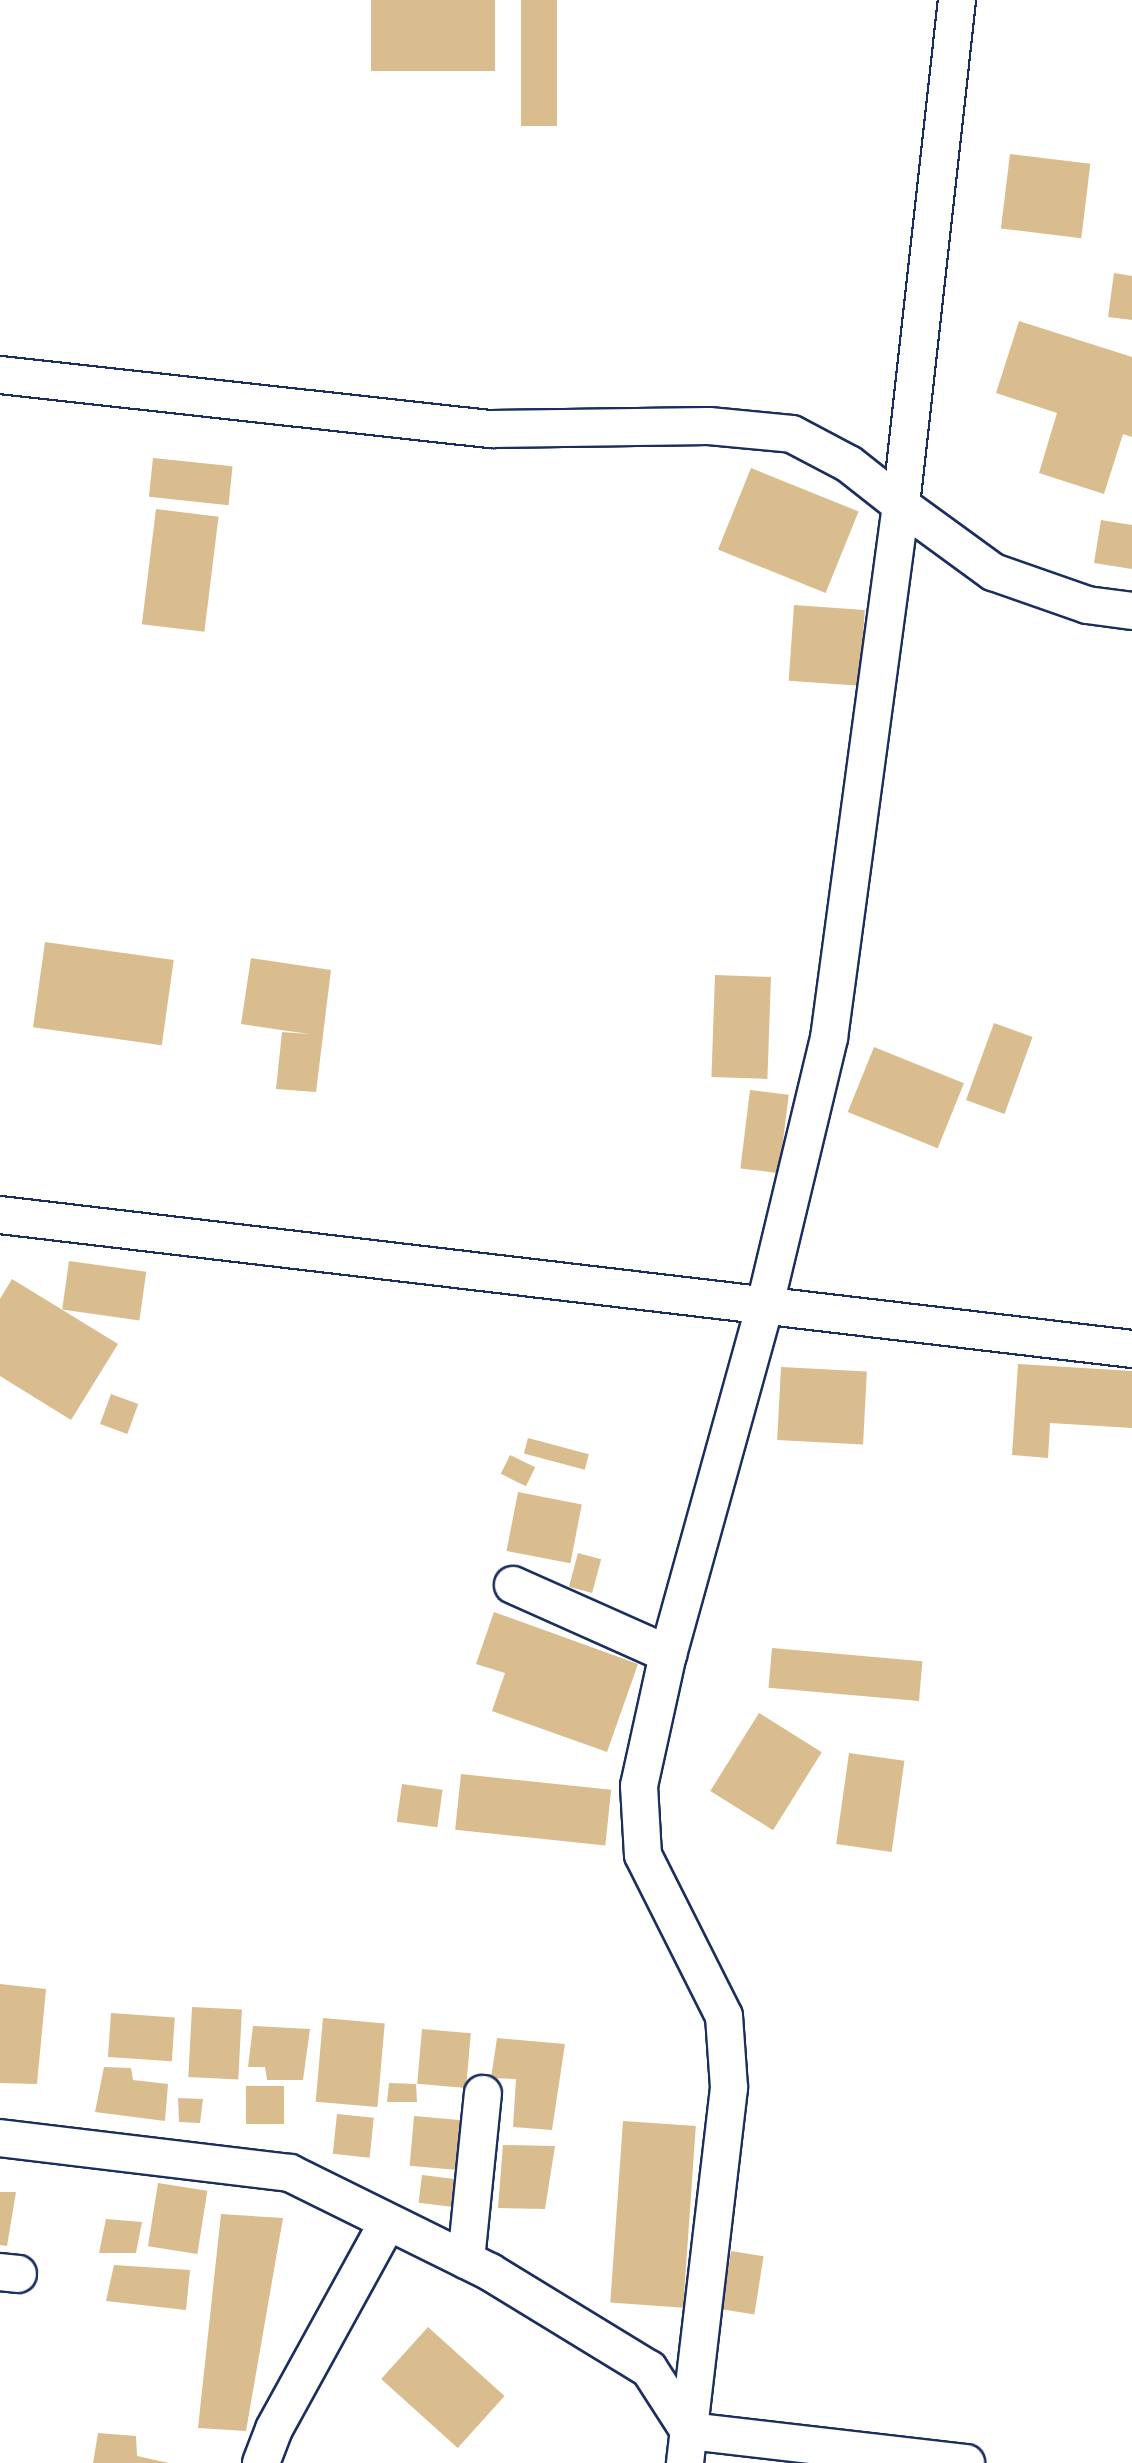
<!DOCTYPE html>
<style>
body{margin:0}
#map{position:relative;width:1132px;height:2463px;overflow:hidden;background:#fff;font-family:"Playpen Sans",sans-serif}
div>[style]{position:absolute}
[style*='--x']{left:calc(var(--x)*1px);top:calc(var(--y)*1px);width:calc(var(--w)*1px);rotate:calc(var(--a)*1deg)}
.building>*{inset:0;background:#dabd8e;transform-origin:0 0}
.roads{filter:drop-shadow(2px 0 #1b2f5e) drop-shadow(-2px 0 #1b2f5e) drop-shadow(0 2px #1b2f5e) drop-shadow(0 -2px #1b2f5e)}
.minor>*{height:36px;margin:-18px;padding:0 18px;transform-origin:18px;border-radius:18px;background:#fff}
span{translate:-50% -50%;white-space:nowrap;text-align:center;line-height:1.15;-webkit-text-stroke:7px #fff;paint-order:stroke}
</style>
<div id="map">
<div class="building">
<div style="left:371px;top:0;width:124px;height:71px"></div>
<div style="left:521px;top:0;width:36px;height:126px"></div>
<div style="left:1010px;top:154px;width:81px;height:75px;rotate:7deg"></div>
<div style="clip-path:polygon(1114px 273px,1132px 276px,1132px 320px,1108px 317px)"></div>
<div style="clip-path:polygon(1019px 321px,1132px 357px,1132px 437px,1123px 434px,1104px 494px,1039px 473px,1057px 413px,996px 393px)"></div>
<div style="left:153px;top:458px;width:80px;height:39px;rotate:6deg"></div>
<div style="left:751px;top:468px;width:116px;height:88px;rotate:22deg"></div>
<div style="left:156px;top:509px;width:63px;height:116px;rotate:7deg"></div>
<div style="clip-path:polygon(1101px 520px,1132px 525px,1132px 569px,1094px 563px)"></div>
<div style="left:794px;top:605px;width:71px;height:76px;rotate:4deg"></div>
<div style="left:45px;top:942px;width:130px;height:86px;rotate:8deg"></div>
<div style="clip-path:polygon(251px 958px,331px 970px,316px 1092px,276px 1089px,282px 1032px,309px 1034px,241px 1024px)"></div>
<div style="left:715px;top:975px;width:56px;height:102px;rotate:2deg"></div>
<div style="left:994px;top:1023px;width:41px;height:82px;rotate:20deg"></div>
<div style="left:874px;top:1047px;width:97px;height:70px;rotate:22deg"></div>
<div style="left:750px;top:1090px;width:39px;height:79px;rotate:7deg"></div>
<div style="left:69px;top:1261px;width:78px;height:49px;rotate:8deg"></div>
<div style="clip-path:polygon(12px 1279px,118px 1344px,71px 1420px,0 1376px,0 1299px)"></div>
<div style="clip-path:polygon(1018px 1364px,1132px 1371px,1132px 1428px,1050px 1423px,1048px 1458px,1012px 1455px)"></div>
<div style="left:781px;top:1367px;width:86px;height:73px;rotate:3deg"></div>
<div style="left:111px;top:1394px;width:29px;height:32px;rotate:20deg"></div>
<div style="left:528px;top:1438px;width:63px;height:16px;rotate:15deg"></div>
<div style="left:510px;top:1455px;width:28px;height:21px;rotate:26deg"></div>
<div style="left:518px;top:1492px;width:65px;height:60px;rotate:11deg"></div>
<div style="left:578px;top:1553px;width:24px;height:35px;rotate:15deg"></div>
<div style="clip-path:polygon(494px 1612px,638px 1664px,607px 1752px,492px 1711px,505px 1673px,476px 1664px)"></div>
<div style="left:772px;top:1648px;width:151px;height:40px;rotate:5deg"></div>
<div style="left:759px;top:1713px;width:74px;height:92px;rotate:32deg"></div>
<div style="left:849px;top:1753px;width:56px;height:92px;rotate:8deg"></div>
<div style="left:461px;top:1774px;width:151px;height:56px;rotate:6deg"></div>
<div style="left:402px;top:1784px;width:41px;height:38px;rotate:8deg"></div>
<div style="clip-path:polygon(0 1984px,46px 1989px,37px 2084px,0 2083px)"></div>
<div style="left:192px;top:2007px;width:50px;height:70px;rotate:3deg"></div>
<div style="left:111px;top:2013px;width:64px;height:44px;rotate:4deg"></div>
<div style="left:323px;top:2018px;width:62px;height:84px;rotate:5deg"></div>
<div style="clip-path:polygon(253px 2026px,310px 2029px,303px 2080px,267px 2080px,265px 2067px,248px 2067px)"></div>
<div style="left:422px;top:2029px;width:49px;height:55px;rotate:5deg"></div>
<div style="clip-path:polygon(497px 2038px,565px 2044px,552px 2130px,513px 2127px,516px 2079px,491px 2078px)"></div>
<div style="clip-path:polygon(104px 2067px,131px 2068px,133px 2080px,168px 2084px,165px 2121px,95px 2112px)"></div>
<div style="clip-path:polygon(389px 2083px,416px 2084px,417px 2102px,387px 2102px)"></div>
<div style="left:246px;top:2086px;width:38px;height:38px"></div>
<div style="clip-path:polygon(178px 2098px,203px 2099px,200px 2123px,179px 2122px)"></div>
<div style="left:337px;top:2114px;width:37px;height:40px;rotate:6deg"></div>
<div style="left:414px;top:2116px;width:48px;height:50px;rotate:5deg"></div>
<div style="left:623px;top:2121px;width:73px;height:182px;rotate:4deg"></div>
<div style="clip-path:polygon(503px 2145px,555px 2146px,545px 2209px,498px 2208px)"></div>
<div style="left:422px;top:2175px;width:35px;height:28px;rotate:7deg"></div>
<div style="left:158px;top:2183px;width:50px;height:64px;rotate:9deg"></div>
<div style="clip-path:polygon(0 2192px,16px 2192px,7px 2246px,0 2245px)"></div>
<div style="clip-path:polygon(221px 2214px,283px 2218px,246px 2431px,198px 2428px)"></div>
<div style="clip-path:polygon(106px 2219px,142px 2222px,136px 2253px,99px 2253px)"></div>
<div style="left:731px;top:2251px;width:33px;height:59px;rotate:9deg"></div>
<div style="clip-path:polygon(114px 2265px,190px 2270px,186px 2310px,106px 2301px)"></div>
<div style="left:428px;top:2327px;width:103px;height:70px;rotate:42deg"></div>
<div style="clip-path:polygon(98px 2433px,136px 2436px,137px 2456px,169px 2463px,93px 2463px)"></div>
</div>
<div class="roads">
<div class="minor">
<div style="--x:957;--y:0;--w:508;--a:96.33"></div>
<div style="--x:901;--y:505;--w:114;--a:36.1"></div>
<div style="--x:993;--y:572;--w:100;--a:19.3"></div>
<div style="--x:1087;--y:605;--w:45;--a:7.6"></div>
<div style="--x:0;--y:375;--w:494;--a:6.3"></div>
<div style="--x:491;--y:429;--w:218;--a:-0.8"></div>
<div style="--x:709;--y:426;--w:83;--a:5.5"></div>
<div style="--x:792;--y:434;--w:64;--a:27.8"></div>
<div style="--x:849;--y:464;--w:66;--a:38.3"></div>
<div style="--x:901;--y:505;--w:538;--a:97.69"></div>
<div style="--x:829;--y:1038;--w:275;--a:103.5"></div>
<div style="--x:765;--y:1305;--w:362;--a:105.5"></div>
<div style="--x:668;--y:1654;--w:135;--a:102.4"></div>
<div style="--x:639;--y:1786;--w:69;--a:86.7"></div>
<div style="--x:643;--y:1855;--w:180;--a:63.3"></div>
<div style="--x:724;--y:2016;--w:72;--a:86"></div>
<div style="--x:729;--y:2088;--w:378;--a:96.7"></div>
<div style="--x:0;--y:1215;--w:1140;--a:6.75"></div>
<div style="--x:513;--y:1585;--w:170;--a:24"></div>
<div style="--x:0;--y:2138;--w:292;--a:6.9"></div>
<div style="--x:290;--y:2173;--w:223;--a:26.3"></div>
<div style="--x:490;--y:2272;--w:186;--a:31.4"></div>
<div style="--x:649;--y:2369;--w:74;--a:57.2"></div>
<div style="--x:466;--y:2260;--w:167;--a:-84.2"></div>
<div style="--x:0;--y:2272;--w:18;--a:6"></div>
<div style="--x:689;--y:2431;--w:279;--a:6.6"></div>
<div style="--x:261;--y:2463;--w:36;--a:-69"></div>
<div style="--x:274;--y:2429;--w:236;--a:-61.2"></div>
</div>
</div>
</div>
